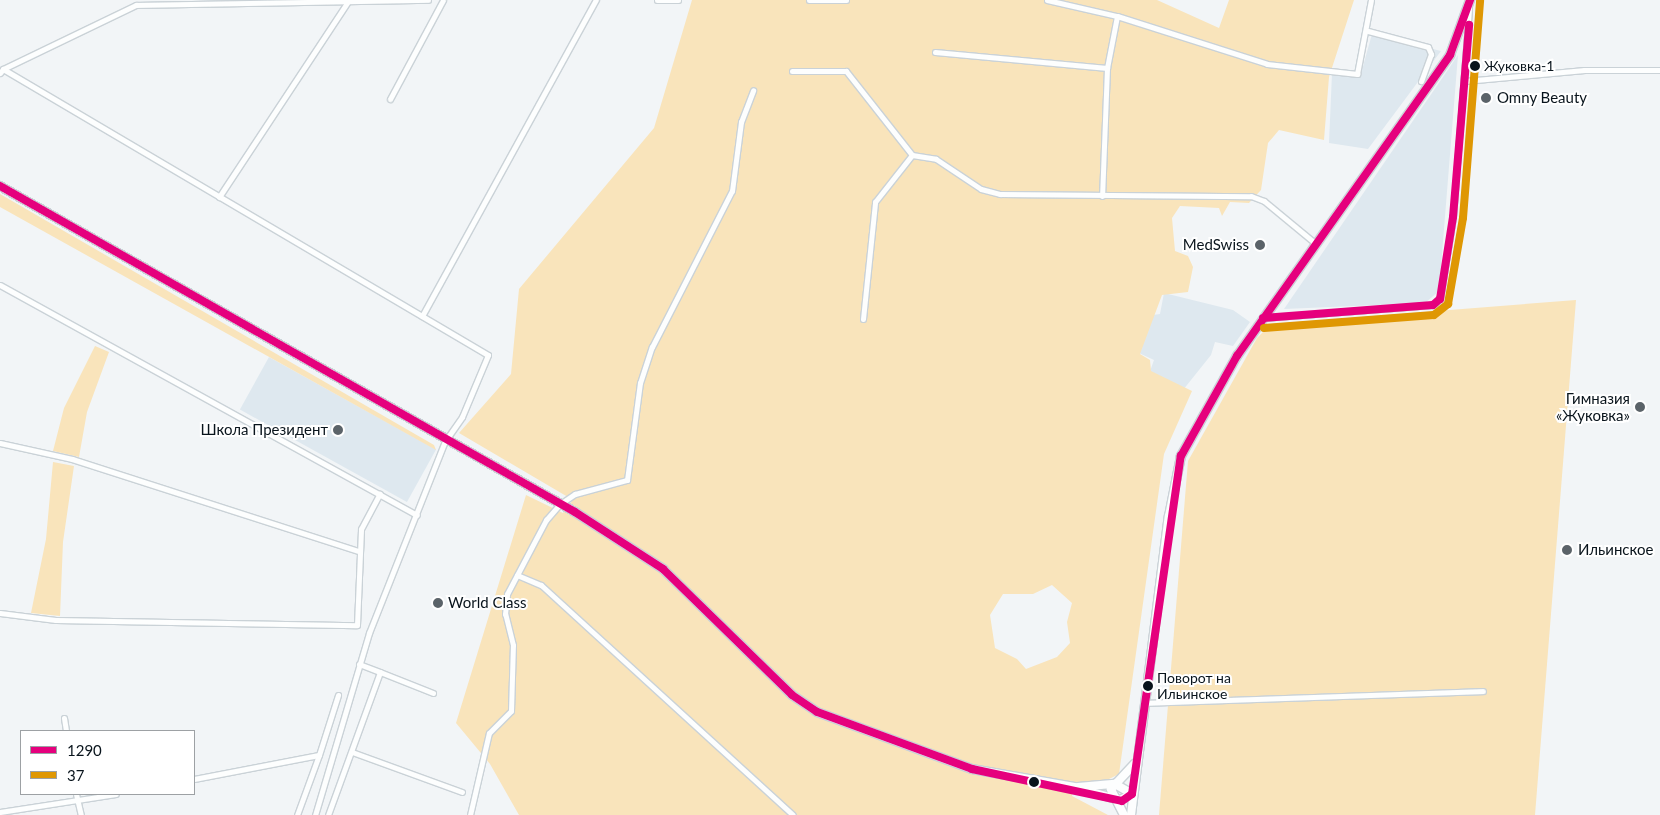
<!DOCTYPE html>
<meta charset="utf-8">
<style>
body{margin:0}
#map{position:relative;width:1660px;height:815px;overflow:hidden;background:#f2f5f7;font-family:Lato,sans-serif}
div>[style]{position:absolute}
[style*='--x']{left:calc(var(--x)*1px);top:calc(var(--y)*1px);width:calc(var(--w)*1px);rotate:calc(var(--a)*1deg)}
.built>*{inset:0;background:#dee8ef;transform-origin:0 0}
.green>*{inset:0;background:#f9e4bb}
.roads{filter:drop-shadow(1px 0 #cad2d7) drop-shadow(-1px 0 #cad2d7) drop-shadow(0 1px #cad2d7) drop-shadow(0 -1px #cad2d7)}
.minor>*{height:5px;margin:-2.5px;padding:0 2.5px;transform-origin:2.5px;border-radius:2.5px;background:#fdfefe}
.secondary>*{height:8px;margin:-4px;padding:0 4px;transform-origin:4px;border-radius:4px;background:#fdfefe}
.bus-1>*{height:8px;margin:-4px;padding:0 4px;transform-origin:4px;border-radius:4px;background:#e5007d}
.bus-2>*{height:8px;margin:-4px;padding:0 4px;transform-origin:4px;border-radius:4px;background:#df9703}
.dots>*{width:14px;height:14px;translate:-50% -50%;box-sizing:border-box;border:2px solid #fff;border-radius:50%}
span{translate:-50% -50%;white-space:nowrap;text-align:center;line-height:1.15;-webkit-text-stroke:4px #fff;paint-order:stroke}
.bus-label{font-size:14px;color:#09141c}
.left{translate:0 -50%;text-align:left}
.poi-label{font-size:15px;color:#09141c}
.right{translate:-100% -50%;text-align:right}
.legend{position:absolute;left:20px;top:730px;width:175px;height:65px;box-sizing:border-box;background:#fff;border:1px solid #9da1a4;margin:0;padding:6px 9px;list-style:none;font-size:15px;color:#09141c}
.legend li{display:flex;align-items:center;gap:10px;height:25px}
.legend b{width:25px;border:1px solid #9da1a4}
</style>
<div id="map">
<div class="built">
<div style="clip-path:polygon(1372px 34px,1441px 51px,1368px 149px,1329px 143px,1332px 73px,1360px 77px)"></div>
<div style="clip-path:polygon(1458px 55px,1439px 291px,1425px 303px,1284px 309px)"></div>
<div style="clip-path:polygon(1164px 293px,1233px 310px,1250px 322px,1233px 346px,1215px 342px,1211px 355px,1183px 390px,1149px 374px,1154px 360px,1139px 353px,1153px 315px,1160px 314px)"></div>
<div style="left:269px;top:357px;width:191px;height:60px;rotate:29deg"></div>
</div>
<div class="green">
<div style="clip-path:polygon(evenodd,692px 0,1157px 0,1219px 28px,1229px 0,1354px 0,1329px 77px,1324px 140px,1279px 130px,1268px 143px,1261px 190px,1249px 203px,1230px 202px,1222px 216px,1219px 208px,1180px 206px,1172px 218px,1175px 251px,1188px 256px,1193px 267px,1188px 292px,1162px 295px,1140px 354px,1150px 360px,1151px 371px,1192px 391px,1164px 454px,1119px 774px,1105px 781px,1074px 784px,1072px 796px,1108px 815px,519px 815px,490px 764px,456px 723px,526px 495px,563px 513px,573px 500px,459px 433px,511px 374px,519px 289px,654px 128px,692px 0,1052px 585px,1072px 603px,1067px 622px,1070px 643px,1057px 657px,1026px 669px,1017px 659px,995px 648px,990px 615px,1003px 594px,1033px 594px,1052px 585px)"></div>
<div style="clip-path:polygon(0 194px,434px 445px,436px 450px,0 207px)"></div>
<div style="clip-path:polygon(1576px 300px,1535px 815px,1159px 815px,1188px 461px,1257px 338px,1271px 324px)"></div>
<div style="clip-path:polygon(95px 346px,109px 352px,87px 412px,79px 457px,53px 451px,64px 408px)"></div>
<div style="clip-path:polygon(53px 462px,74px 466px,63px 542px,60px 616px,31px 613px,46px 539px)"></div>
</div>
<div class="roads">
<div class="minor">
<div style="--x:657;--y:0;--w:21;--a:0"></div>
<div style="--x:809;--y:0;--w:37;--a:0"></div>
<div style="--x:1047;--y:0;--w:72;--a:12.9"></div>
<div style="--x:1117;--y:16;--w:157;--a:17.7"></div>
<div style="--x:1267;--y:64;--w:91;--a:6.3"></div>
<div style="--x:1357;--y:74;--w:75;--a:-79.3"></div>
<div style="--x:1368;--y:31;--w:62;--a:14.9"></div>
<div style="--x:1428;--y:47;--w:8;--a:67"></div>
<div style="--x:1431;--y:54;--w:29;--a:110"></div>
<div style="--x:935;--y:52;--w:173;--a:5.3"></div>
<div style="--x:1107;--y:68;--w:128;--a:92.2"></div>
<div style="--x:1107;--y:68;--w:53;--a:-79.1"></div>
<div style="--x:3;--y:69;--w:148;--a:-25.7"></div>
<div style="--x:136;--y:5;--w:292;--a:-1"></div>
<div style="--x:792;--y:71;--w:54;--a:0"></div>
<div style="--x:846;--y:71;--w:107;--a:51.8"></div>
<div style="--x:912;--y:155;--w:24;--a:9"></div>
<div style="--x:936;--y:159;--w:54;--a:33.7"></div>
<div style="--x:981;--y:189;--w:20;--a:15"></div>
<div style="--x:1000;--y:194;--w:251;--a:0.5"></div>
<div style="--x:1251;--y:196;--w:14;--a:21"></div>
<div style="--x:1264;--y:201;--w:66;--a:39.5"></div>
<div style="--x:0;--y:73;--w:5;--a:-53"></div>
<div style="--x:3;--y:69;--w:563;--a:30.53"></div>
<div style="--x:488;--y:355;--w:67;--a:112.8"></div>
<div style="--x:462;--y:417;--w:29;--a:125"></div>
<div style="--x:445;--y:441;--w:206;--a:111.6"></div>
<div style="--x:369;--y:633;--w:190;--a:106.5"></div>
<div style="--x:1465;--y:81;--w:120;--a:-5.3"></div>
<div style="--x:1584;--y:70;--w:76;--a:0"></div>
<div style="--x:390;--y:99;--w:112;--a:-61.8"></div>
<div style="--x:219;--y:197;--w:235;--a:-56.6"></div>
<div style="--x:0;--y:285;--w:476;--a:28.9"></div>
<div style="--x:422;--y:316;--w:361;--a:-61.2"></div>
<div style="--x:1263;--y:318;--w:170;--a:-4.4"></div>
<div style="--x:1433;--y:305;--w:9;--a:-41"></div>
<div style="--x:1440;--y:299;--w:83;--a:-81"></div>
<div style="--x:1453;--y:217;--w:209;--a:-85.6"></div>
<div style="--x:863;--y:319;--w:118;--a:-84.1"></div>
<div style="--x:875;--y:202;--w:60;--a:-51.8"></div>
<div style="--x:0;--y:443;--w:74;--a:12.5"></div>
<div style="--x:72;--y:459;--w:301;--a:17.8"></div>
<div style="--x:517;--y:575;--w:26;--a:23"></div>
<div style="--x:541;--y:585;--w:341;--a:42.4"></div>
<div style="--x:0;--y:613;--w:56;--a:7.1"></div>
<div style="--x:56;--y:620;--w:301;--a:1"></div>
<div style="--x:357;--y:625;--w:96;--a:-87.6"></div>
<div style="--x:361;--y:529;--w:40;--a:-62"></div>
<div style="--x:359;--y:664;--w:22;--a:21"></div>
<div style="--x:1144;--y:703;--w:339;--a:-2"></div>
<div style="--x:64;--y:718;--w:13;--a:81"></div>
<div style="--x:352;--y:752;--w:117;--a:20"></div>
<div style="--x:194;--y:779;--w:127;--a:-10.9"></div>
<div style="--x:319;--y:755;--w:63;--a:-72.4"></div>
<div style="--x:76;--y:794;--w:22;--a:77"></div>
<div style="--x:0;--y:812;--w:117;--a:-8.8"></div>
<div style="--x:297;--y:815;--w:64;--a:-69.9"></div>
<div style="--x:328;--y:815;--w:152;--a:-70"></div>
<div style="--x:380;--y:672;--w:57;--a:21.6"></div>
<div style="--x:470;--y:815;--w:84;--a:-77"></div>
<div style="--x:489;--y:733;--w:31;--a:-45"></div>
<div style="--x:511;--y:711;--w:66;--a:-88.3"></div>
<div style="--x:513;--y:645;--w:32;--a:-104"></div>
<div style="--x:505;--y:614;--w:20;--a:-84"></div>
<div style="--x:507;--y:594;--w:84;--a:-62.2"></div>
<div style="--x:546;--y:520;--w:21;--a:-49"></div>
<div style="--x:560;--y:504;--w:18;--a:-34"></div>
<div style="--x:575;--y:494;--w:54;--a:-15.1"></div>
<div style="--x:627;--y:480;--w:98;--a:-82.4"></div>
<div style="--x:640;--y:383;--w:38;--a:-72"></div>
<div style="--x:652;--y:347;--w:175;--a:-62.9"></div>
<div style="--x:732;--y:191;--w:70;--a:-82.6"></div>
<div style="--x:741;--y:122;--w:34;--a:-69"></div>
</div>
<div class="secondary">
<div style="--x:0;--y:186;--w:661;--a:29.55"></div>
<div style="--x:575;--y:512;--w:105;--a:32.9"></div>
<div style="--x:663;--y:569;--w:180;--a:44.3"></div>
<div style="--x:792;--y:695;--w:30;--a:34"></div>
<div style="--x:817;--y:712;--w:165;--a:20.2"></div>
<div style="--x:972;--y:769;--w:104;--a:10"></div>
<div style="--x:1074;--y:787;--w:48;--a:15.8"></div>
<div style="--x:1120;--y:800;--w:13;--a:-27"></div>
<div style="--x:1078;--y:787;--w:37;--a:-5"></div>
<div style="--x:1115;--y:784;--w:20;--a:30"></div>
<div style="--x:1124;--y:815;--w:29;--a:-117"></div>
<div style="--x:1111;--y:789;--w:35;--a:-47"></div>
<div style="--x:1131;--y:815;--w:301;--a:-82.8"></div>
<div style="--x:1169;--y:516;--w:61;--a:-78.7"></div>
<div style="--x:1181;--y:456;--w:115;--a:-60.8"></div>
<div style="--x:1237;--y:356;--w:369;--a:-54.7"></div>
<div style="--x:1450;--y:55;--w:59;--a:-70"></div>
</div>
</div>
<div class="bus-1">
<div style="--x:0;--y:186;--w:661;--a:29.55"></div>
<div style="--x:575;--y:512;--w:105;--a:32.9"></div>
<div style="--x:663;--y:569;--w:180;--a:44.3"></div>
<div style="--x:792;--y:695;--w:30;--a:34"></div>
<div style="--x:817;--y:712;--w:165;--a:20.2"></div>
<div style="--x:972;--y:769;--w:153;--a:12"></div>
<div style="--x:1122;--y:801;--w:12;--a:-35"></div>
<div style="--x:1132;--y:794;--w:342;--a:-81.8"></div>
<div style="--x:1181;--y:456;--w:115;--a:-60.8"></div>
<div style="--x:1237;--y:356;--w:369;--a:-54.7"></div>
<div style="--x:1450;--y:55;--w:59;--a:-70"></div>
<div style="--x:1263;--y:318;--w:170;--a:-4.4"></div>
<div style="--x:1433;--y:305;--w:9;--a:-41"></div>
<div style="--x:1440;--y:299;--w:83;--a:-81"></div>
<div style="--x:1453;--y:217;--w:193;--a:-85.2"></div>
</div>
<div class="bus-2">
<div style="--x:1264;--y:328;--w:170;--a:-4.4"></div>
<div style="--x:1434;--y:315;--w:18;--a:-38"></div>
<div style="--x:1448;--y:304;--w:87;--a:-80.1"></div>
<div style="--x:1463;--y:218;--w:218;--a:-85.5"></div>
</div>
<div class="dots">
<div style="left:1475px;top:66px;background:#09141c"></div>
<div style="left:1486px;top:98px;background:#5b6369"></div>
<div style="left:1260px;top:245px;background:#5b6369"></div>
<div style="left:1640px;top:407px;background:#5b6369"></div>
<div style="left:338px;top:430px;background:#5b6369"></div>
<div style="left:1567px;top:550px;background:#5b6369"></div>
<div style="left:438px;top:603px;background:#5b6369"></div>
<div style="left:1148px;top:686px;background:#09141c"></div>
<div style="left:1034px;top:782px;background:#09141c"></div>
</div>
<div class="bus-label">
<span class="left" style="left:1484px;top:66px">Жуковка-1</span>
<span class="left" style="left:1157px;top:686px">Поворот на<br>Ильинское</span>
</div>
<div class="poi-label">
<span class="left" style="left:1497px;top:98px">Omny Beauty</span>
<span class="right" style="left:1249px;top:245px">MedSwiss</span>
<span class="right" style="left:1630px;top:407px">Гимназия<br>«Жуковка»</span>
<span class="right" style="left:328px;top:430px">Школа Президент</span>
<span class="left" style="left:1578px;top:550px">Ильинское</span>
<span class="left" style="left:448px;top:603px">World Class</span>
</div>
<ul class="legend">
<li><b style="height:6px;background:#e5007d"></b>1290</li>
<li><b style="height:6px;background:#df9703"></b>37</li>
</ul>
</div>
